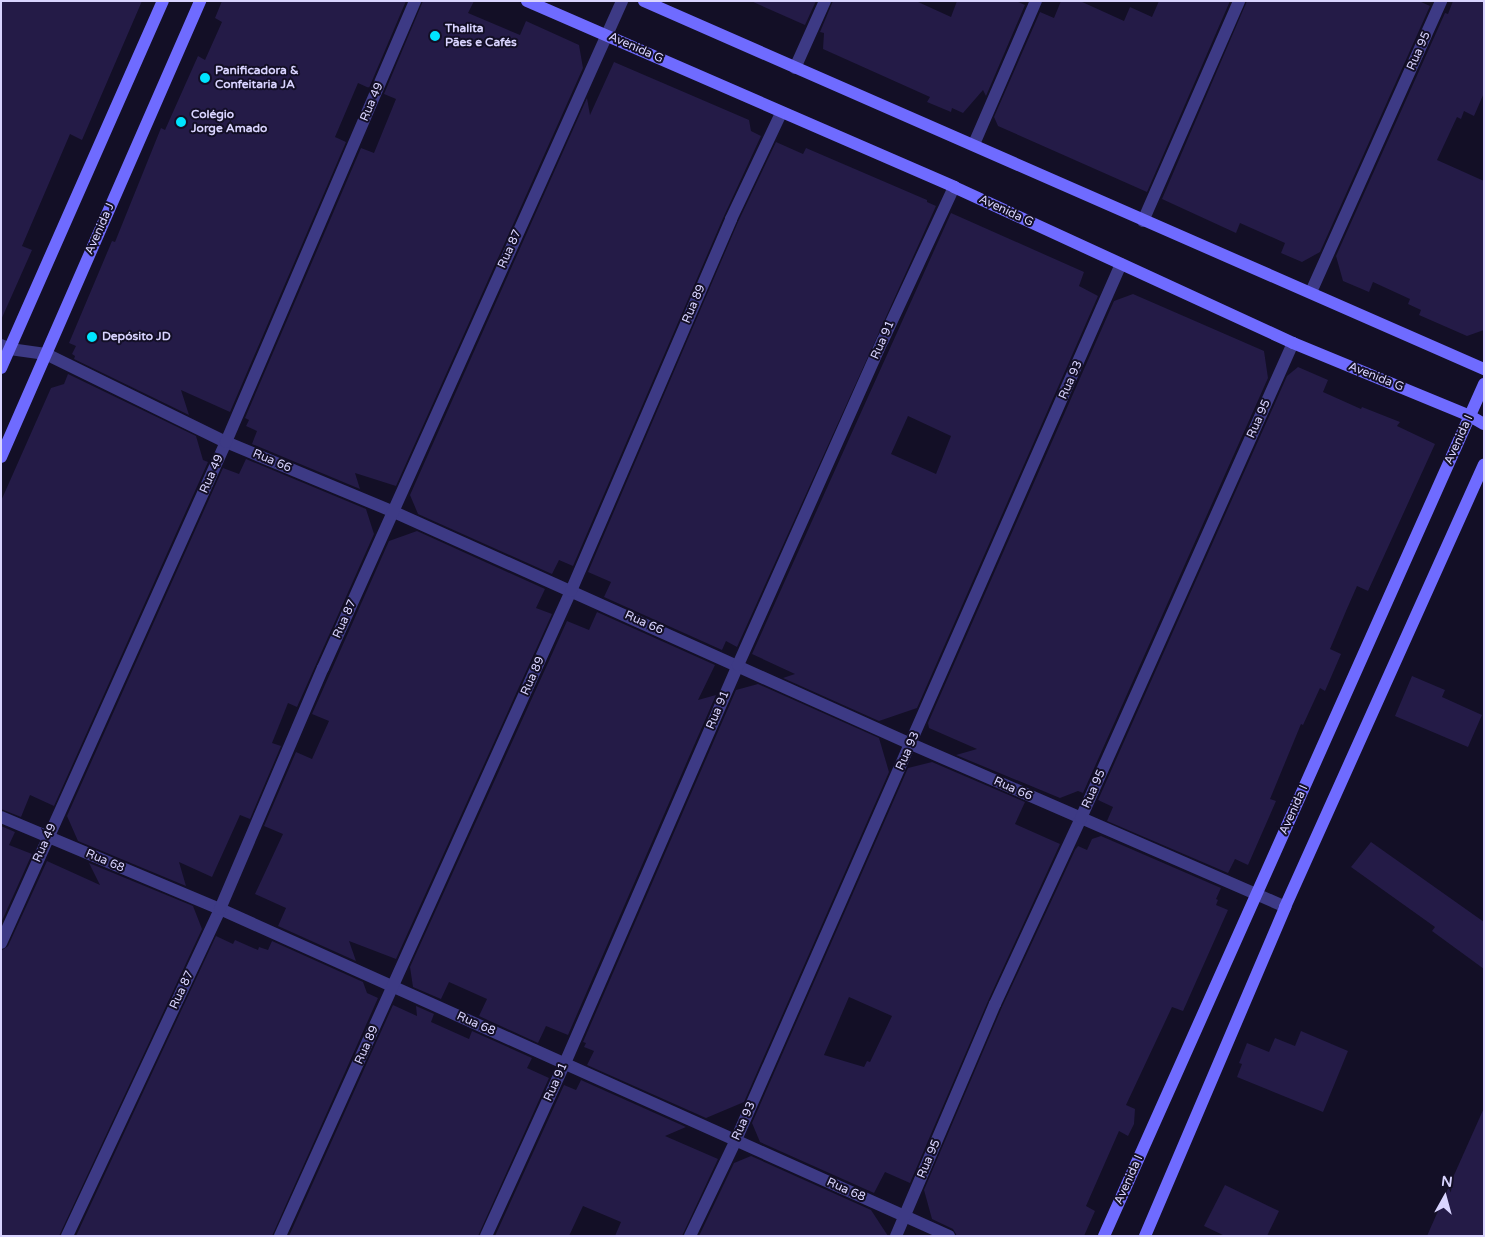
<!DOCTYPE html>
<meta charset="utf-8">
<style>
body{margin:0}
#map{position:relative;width:1485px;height:1237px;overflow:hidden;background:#130f26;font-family:"Varela Round",sans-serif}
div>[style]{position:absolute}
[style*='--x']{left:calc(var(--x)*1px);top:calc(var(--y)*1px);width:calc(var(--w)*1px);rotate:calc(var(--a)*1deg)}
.building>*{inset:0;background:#241b47}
.street>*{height:12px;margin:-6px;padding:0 6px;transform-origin:6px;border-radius:6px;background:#3d3a85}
.secondary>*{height:12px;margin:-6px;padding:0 6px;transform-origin:6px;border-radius:6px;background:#6f6bff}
.dots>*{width:14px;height:14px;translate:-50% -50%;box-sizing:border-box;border:2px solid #130f26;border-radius:50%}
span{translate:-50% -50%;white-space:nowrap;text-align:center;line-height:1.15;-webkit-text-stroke:4px #130f26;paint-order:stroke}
.poi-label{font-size:12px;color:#d9d4ff;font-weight:700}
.left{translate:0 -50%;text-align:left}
.street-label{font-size:12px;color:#d9d4ff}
.frame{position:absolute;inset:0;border:2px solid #d9d4ff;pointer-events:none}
.north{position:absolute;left:1420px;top:1172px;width:50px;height:50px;-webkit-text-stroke:4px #130f26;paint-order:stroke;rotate:7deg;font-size:14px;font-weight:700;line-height:20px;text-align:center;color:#d9d4ff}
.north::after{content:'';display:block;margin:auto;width:18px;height:22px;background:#d9d4ff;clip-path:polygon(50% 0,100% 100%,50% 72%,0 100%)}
</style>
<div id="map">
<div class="building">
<div style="clip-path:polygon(1px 1px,142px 1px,82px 140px,70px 134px,22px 246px,32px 250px,1px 320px)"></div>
<div style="clip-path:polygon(222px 1px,406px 1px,369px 88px,358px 83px,335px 137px,346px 142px,230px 412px,181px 390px,189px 415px,74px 359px,75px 356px,72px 354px,76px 346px,69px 343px,112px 241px,115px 242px,161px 128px,165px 130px,198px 56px,205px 60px,222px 22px,215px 18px)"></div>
<div style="clip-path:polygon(423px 1px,474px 1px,468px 13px,520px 35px,526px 21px,579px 45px,583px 68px,396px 486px,355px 473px,360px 489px,252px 444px,257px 431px,246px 426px,249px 420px,245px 418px,361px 148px,374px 153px,396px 99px,384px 94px)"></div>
<div style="clip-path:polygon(751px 1px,816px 1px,805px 25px)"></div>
<div style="clip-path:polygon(833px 1px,916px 1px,951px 17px,957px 1px,1016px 1px,1025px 5px,986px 96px,983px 90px,963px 113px,952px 108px,951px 112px,927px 102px,930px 97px,823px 49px,824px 33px,820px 32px)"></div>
<div style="clip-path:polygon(1061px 1px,1080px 1px,1124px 21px,1130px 7px,1152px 17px,1159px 1px,1230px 1px,1147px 192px,998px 126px,994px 117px,1040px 12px,1054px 18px)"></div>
<div style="clip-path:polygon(1247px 1px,1419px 1px,1430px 6px,1320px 252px,1302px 262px,1281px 253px,1285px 243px,1240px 223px,1236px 233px,1162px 199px)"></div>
<div style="clip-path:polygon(1453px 1px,1484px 1px,1484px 93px,1474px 116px,1464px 111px,1461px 119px,1457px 117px,1437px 160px,1484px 181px,1484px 330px,1467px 336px,1419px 315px,1421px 310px,1408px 304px,1410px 299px,1373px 282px,1369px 292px,1343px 281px,1336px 256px,1445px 13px,1448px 14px)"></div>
<div style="clip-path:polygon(614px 62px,749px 120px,751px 131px,761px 136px,724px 216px,573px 566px,559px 560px,552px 574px,418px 514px,410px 495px,587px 98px,590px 115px)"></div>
<div style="clip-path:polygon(776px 142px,803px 154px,806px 148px,927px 200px,927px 202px,936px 206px,737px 647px,726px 641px,722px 650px,604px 597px,611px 582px,588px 572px,738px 222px)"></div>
<div style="clip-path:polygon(evenodd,951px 213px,1084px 272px,1079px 286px,1098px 296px,917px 708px,879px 721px,783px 678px,795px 674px,752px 654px,951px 213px,908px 416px,951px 436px,936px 474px,891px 454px,908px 416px)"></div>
<div style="clip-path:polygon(1133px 294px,1264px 351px,1268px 378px,1083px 793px,1078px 791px,1060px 798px,956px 755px,977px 749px,929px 728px,928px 723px,1114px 301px)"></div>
<div style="clip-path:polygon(1298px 367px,1328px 380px,1323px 392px,1361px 409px,1362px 407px,1400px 422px,1397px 426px,1435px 444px,1368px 591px,1357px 586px,1346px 611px,1330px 649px,1341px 654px,1325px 691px,1320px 688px,1303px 725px,1301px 724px,1270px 799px,1276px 801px,1248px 865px,1235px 859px,1228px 873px,1107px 821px,1113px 807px,1098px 800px,1287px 376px)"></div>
<div style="clip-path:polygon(68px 374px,196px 436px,203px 460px,208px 462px,54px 806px,30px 795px,21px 817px,1px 809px,1px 501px,51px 388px,64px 384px)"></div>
<div style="clip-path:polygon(246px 459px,366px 509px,374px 534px,297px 707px,288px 703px,272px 743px,281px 746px,250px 819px,240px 815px,212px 877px,179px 862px,186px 886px,78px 841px,67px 816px,223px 468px,239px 474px)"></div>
<div style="clip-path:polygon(417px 531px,545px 589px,536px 608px,552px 614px,396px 959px,349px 941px,356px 961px,278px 926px,286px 908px,255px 894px,283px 834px,264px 826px,296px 752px,312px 759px,329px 721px,312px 714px,389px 541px)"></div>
<div style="clip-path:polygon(597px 612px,715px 665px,698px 700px,716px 695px,568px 1035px,546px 1026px,538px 1043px,479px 1016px,487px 999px,449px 982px,441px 999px,413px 987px,410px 967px,567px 621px,589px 630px)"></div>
<div style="clip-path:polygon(1412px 676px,1445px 690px,1442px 697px,1482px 715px,1468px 747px,1395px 716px)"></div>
<div style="clip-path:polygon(758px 684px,879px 738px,889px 772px,744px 1102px,706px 1118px,587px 1065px,594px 1051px,584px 1047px,586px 1043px,583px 1042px,736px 690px)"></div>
<div style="clip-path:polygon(evenodd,932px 762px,1025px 802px,1015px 824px,1060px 844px,988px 1001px,910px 1183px,885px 1172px,874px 1193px,760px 1142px,752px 1123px,908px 768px,932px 762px,849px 997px,892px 1016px,870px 1062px,867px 1061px,864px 1067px,824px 1055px,849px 997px)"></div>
<div style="clip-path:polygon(1px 826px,15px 832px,9px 845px,32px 854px,1px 923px)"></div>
<div style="clip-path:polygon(1101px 836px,1221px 888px,1216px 899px,1218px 900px,1216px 905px,1228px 910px,1183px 1011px,1172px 1007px,1126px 1105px,1135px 1109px,1134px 1124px,1128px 1136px,1119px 1131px,1086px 1206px,1095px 1211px,1084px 1236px,957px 1236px,953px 1229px,932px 1219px,924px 1190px,1002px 1007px,1075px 850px,1078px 846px,1087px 850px,1092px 839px)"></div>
<div style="clip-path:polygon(1371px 842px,1484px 922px,1484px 969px,1432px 931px,1435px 927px,1351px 867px)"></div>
<div style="clip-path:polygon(47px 861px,100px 885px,89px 863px,193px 906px,202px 929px,59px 1236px,1px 1236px,1px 951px,8px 946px)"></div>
<div style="clip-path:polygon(216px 936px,233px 944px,235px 940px,258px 950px,259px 947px,268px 950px,272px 941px,363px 982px,367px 993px,378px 998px,272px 1236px,76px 1236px)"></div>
<div style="clip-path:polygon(393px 1005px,417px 1016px,416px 1006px,434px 1014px,431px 1022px,469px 1039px,472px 1031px,532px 1058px,527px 1068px,549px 1078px,478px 1236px,289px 1236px)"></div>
<div style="clip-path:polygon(1301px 1031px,1348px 1051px,1323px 1112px,1237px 1077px,1242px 1064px,1239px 1063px,1247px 1043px,1269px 1052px,1275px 1038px,1295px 1046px)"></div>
<div style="clip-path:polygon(581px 1080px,686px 1127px,665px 1136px,718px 1159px,682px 1236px,615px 1236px,621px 1222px,583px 1206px,569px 1236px,495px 1236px,564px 1085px,576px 1090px)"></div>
<div style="clip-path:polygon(1484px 1108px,1484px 1236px,1427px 1236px,1438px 1211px)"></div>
<div style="clip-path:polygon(751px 1156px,871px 1210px,888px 1236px,699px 1236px,734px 1163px)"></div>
<div style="clip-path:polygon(1225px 1185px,1279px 1211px,1267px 1236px,1225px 1236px,1204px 1226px)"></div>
</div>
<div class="street">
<div style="--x:795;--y:68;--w:73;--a:-65.9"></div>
<div style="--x:974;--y:144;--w:156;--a:-66.6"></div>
<div style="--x:1143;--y:221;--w:240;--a:-66.4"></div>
<div style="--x:1311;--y:292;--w:319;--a:-65.9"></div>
<div style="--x:1;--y:345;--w:10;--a:24"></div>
<div style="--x:10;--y:349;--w:36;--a:8"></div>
<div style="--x:46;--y:354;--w:200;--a:26.1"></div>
<div style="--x:226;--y:442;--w:182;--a:22.6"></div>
<div style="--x:394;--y:512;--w:567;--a:24.17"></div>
<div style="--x:911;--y:744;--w:408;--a:23.5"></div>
<div style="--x:1;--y:817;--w:238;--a:22.8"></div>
<div style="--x:220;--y:909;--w:799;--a:24.16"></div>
<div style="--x:1;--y:943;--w:549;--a:-65.82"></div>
<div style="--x:226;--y:442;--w:480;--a:-66.8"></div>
<div style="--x:67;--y:1236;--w:361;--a:-64.9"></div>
<div style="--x:220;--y:909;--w:262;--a:-66.9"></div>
<div style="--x:323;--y:668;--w:731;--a:-65.85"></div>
<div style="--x:280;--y:1236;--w:708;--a:-65.72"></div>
<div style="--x:571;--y:591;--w:405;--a:-66.7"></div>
<div style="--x:731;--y:219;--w:117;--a:-64.7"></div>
<div style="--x:486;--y:1236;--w:190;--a:-65.5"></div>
<div style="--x:565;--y:1063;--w:434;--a:-66.5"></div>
<div style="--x:738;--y:665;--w:356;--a:-66"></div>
<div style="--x:883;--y:340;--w:169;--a:-65.1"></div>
<div style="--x:690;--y:1236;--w:104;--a:-64.4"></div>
<div style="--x:735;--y:1142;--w:959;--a:-66.27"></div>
<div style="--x:896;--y:1236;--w:252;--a:-66.9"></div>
<div style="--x:995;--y:1004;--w:205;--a:-65.2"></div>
<div style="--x:1081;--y:818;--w:520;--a:-65.95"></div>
</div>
<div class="secondary">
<div style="--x:527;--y:1;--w:466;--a:23.5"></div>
<div style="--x:954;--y:187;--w:373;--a:24.7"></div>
<div style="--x:1293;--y:343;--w:191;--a:22.4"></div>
<div style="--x:1470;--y:416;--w:16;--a:30"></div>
<div style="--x:644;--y:1;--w:917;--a:23.66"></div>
<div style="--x:1;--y:368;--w:401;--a:-66.2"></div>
<div style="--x:1;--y:457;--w:498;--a:-66.4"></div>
<div style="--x:1104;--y:1236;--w:933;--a:-65.96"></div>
<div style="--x:1145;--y:1236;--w:358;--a:-66.9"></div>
<div style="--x:1285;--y:907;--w:485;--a:-65.8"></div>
</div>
<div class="dots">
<div style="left:435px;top:36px;background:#00e5ff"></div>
<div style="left:205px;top:78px;background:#00e5ff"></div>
<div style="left:181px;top:122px;background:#00e5ff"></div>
<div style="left:92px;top:337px;background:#00e5ff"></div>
</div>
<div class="poi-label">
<span class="left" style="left:445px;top:36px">Thalita<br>Pães e Cafés</span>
<span class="left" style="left:215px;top:78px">Panificadora &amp;<br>Confeitaria JA</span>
<span class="left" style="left:191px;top:122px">Colégio<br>Jorge Amado</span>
<span class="left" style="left:102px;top:337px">Depósito JD</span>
</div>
<div class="street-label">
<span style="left:636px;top:48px;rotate:24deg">Avenida G</span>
<span style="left:1419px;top:51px;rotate:-66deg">Rua 95</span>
<span style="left:372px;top:102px;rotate:-67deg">Rua 49</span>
<span style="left:1006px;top:211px;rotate:25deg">Avenida G</span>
<span style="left:100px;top:229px;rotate:-66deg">Avenida J</span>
<span style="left:510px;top:249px;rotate:-66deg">Rua 87</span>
<span style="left:694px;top:304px;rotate:-67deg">Rua 89</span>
<span style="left:883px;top:340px;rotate:-66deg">Rua 91</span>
<span style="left:1376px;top:377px;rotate:22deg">Avenida G</span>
<span style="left:1071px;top:380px;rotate:-66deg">Rua 93</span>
<span style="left:1259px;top:419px;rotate:-66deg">Rua 95</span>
<span style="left:1459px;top:440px;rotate:-66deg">Avenida I</span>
<span style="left:272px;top:461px;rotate:23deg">Rua 66</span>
<span style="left:212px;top:474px;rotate:-66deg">Rua 49</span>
<span style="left:345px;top:619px;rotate:-66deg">Rua 87</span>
<span style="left:644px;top:623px;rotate:24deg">Rua 66</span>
<span style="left:533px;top:676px;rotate:-66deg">Rua 89</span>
<span style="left:718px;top:710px;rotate:-67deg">Rua 91</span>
<span style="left:908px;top:751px;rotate:-66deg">Rua 93</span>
<span style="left:1013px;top:789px;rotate:24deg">Rua 66</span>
<span style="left:1094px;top:789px;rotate:-66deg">Rua 95</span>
<span style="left:1294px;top:810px;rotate:-66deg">Avenida I</span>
<span style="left:45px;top:843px;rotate:-66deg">Rua 49</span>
<span style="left:105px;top:861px;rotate:23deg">Rua 68</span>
<span style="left:182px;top:990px;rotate:-65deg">Rua 87</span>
<span style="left:476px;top:1024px;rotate:24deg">Rua 68</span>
<span style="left:367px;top:1045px;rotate:-66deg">Rua 89</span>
<span style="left:556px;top:1082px;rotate:-66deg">Rua 91</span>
<span style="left:744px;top:1121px;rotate:-66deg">Rua 93</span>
<span style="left:929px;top:1159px;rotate:-67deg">Rua 95</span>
<span style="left:1129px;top:1180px;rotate:-66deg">Avenida I</span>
<span style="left:846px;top:1190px;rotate:24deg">Rua 68</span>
</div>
<div class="frame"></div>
<div class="north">N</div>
</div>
